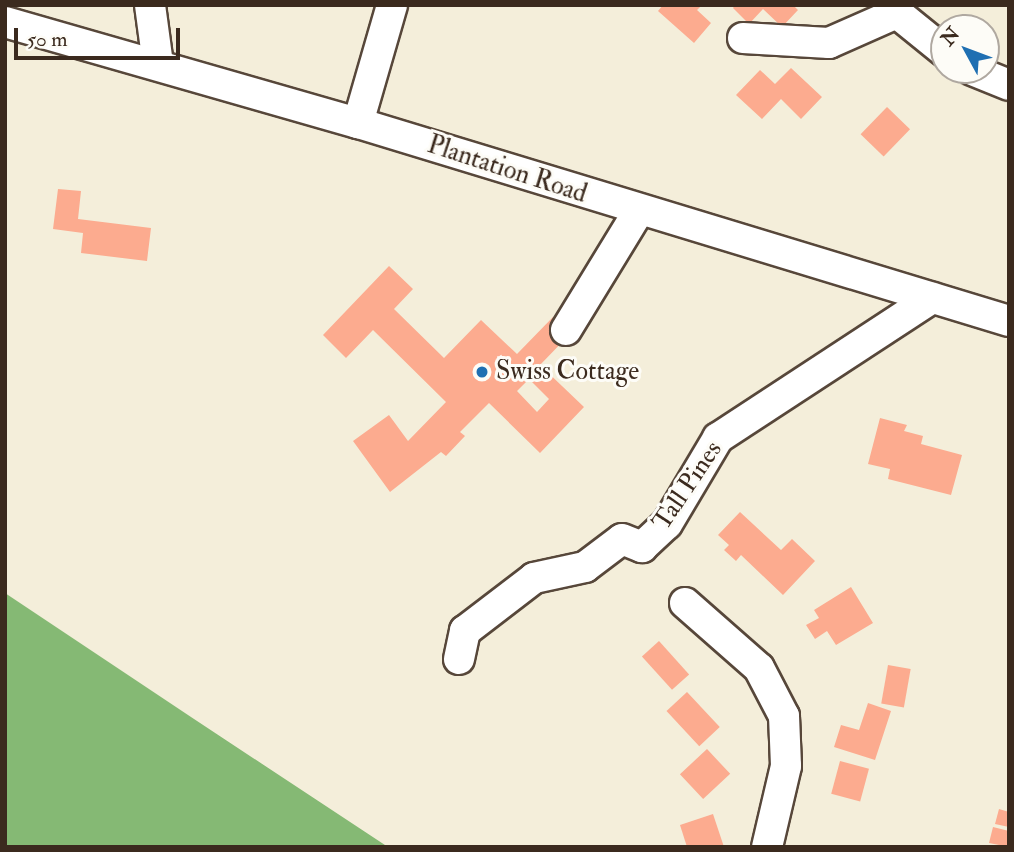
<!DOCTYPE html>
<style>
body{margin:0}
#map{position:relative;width:1014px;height:852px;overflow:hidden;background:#f4eeda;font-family:"IM FELL Double Pica",serif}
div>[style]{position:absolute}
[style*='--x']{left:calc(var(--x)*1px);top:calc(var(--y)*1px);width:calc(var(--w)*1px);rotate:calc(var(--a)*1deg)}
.forest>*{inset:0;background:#85b974}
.building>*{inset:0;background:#fcab8f;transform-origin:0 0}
.roads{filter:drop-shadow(2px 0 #57473a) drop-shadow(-2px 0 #57473a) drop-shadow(0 2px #57473a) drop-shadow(0 -2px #57473a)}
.minor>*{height:30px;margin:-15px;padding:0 15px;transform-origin:15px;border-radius:15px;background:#fff}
.dots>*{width:19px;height:19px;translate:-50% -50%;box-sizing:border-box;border:4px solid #fdfcf7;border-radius:50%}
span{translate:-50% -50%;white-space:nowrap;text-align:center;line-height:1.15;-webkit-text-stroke:6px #fdfcf7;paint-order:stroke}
.street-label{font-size:26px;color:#3b2a1e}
.poi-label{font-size:26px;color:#3b2a1e}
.left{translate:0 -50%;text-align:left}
.frame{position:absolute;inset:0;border:7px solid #3b2a1e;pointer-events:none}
.north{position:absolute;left:930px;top:14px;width:70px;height:70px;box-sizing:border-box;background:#fdfcf7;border:2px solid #afa8a0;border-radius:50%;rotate:311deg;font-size:19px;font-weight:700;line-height:28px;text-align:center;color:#3b2a1e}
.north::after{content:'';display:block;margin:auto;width:24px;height:32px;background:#1f6fb2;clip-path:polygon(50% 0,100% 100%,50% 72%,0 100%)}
.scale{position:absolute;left:14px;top:28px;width:166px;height:32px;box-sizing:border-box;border:4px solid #3b2a1e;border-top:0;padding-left:9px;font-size:21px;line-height:24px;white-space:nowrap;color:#3b2a1e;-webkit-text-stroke:5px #fdfcf7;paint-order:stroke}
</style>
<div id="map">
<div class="forest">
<div style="clip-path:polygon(5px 593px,191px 717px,388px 847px,5px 847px)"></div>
</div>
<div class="building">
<div style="clip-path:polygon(663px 5px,702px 5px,697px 10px,711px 23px,694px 43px,658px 11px)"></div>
<div style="clip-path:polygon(735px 5px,793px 5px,798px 10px,782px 27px,763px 9px,749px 24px,733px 8px)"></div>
<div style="clip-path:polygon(791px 68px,822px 97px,801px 119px,781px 99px,762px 119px,736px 95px,760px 70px,775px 84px)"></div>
<div style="left:887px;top:107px;width:32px;height:38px;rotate:44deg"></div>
<div style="clip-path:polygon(58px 189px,81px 191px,78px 219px,151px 228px,147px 261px,81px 253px,83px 233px,53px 229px)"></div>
<div style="clip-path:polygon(evenodd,389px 266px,413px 289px,394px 309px,444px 358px,481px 320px,517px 354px,553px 317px,570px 334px,540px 365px,584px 407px,540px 453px,489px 403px,460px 432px,465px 436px,446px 456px,441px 452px,390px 492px,353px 441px,389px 415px,408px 441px,446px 402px,373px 330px,346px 358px,323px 335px,389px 266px,529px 379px,549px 399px,537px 412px,517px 391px,529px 379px)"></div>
<div style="clip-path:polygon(880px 418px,907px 425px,904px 431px,923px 436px,921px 444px,962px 455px,951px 495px,888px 479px,890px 469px,868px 464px)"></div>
<div style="clip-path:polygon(740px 512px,781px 550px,792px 539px,815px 561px,783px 595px,741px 555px,736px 561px,724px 550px,729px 545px,718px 535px)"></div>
<div style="clip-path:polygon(851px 587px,873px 623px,836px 645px,827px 631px,815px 639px,806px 625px,819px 618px,814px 610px)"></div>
<div style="left:659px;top:641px;width:45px;height:23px;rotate:48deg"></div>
<div style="left:888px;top:665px;width:23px;height:39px;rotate:10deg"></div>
<div style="left:687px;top:692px;width:48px;height:28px;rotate:47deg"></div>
<div style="clip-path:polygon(868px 703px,891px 711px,875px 760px,834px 747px,841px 725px,859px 730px)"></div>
<div style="left:707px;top:749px;width:34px;height:37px;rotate:47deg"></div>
<div style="left:840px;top:761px;width:30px;height:34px;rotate:15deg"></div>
<div style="clip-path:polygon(999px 809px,1009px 812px,1009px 827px,995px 824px)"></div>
<div style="clip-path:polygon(713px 814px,724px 847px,687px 847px,680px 825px)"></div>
<div style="clip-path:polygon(993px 827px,1009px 831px,1009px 847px,989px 843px)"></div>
</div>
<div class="roads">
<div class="minor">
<div style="--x:150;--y:5;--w:60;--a:82.3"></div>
<div style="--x:895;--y:5;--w:8;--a:76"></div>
<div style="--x:897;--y:13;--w:60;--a:39"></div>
<div style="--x:5;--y:22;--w:367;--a:16"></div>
<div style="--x:358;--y:123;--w:680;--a:16.92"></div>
<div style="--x:743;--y:38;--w:86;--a:3.3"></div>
<div style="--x:829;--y:43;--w:74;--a:-23.8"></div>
<div style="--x:972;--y:70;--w:40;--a:22"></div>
<div style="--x:358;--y:123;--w:123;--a:-73.9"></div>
<div style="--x:566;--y:330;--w:138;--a:-58.6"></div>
<div style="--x:685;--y:603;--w:98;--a:41.3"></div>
<div style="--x:759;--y:668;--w:54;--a:62.5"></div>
<div style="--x:784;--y:716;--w:50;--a:87.7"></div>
<div style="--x:786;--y:766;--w:83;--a:103.2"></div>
<div style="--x:459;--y:659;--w:29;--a:-78"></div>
<div style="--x:465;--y:631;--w:87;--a:-37.5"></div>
<div style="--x:534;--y:578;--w:52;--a:-12.2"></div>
<div style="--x:585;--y:567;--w:46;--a:-37.1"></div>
<div style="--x:622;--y:539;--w:22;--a:22"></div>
<div style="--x:642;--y:547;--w:34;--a:-43"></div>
<div style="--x:667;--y:524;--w:100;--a:-59.3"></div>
<div style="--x:718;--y:438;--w:256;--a:-33.2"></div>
</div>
</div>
<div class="dots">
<div style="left:482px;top:372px;background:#1f6fb2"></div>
</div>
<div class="street-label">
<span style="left:507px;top:170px;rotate:18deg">Plantation Road</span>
<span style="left:688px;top:486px;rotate:-56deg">Tall Pines</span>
</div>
<div class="poi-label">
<span class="left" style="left:496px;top:372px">Swiss Cottage</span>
</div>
<div class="frame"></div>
<div class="north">N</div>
<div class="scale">50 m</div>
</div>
